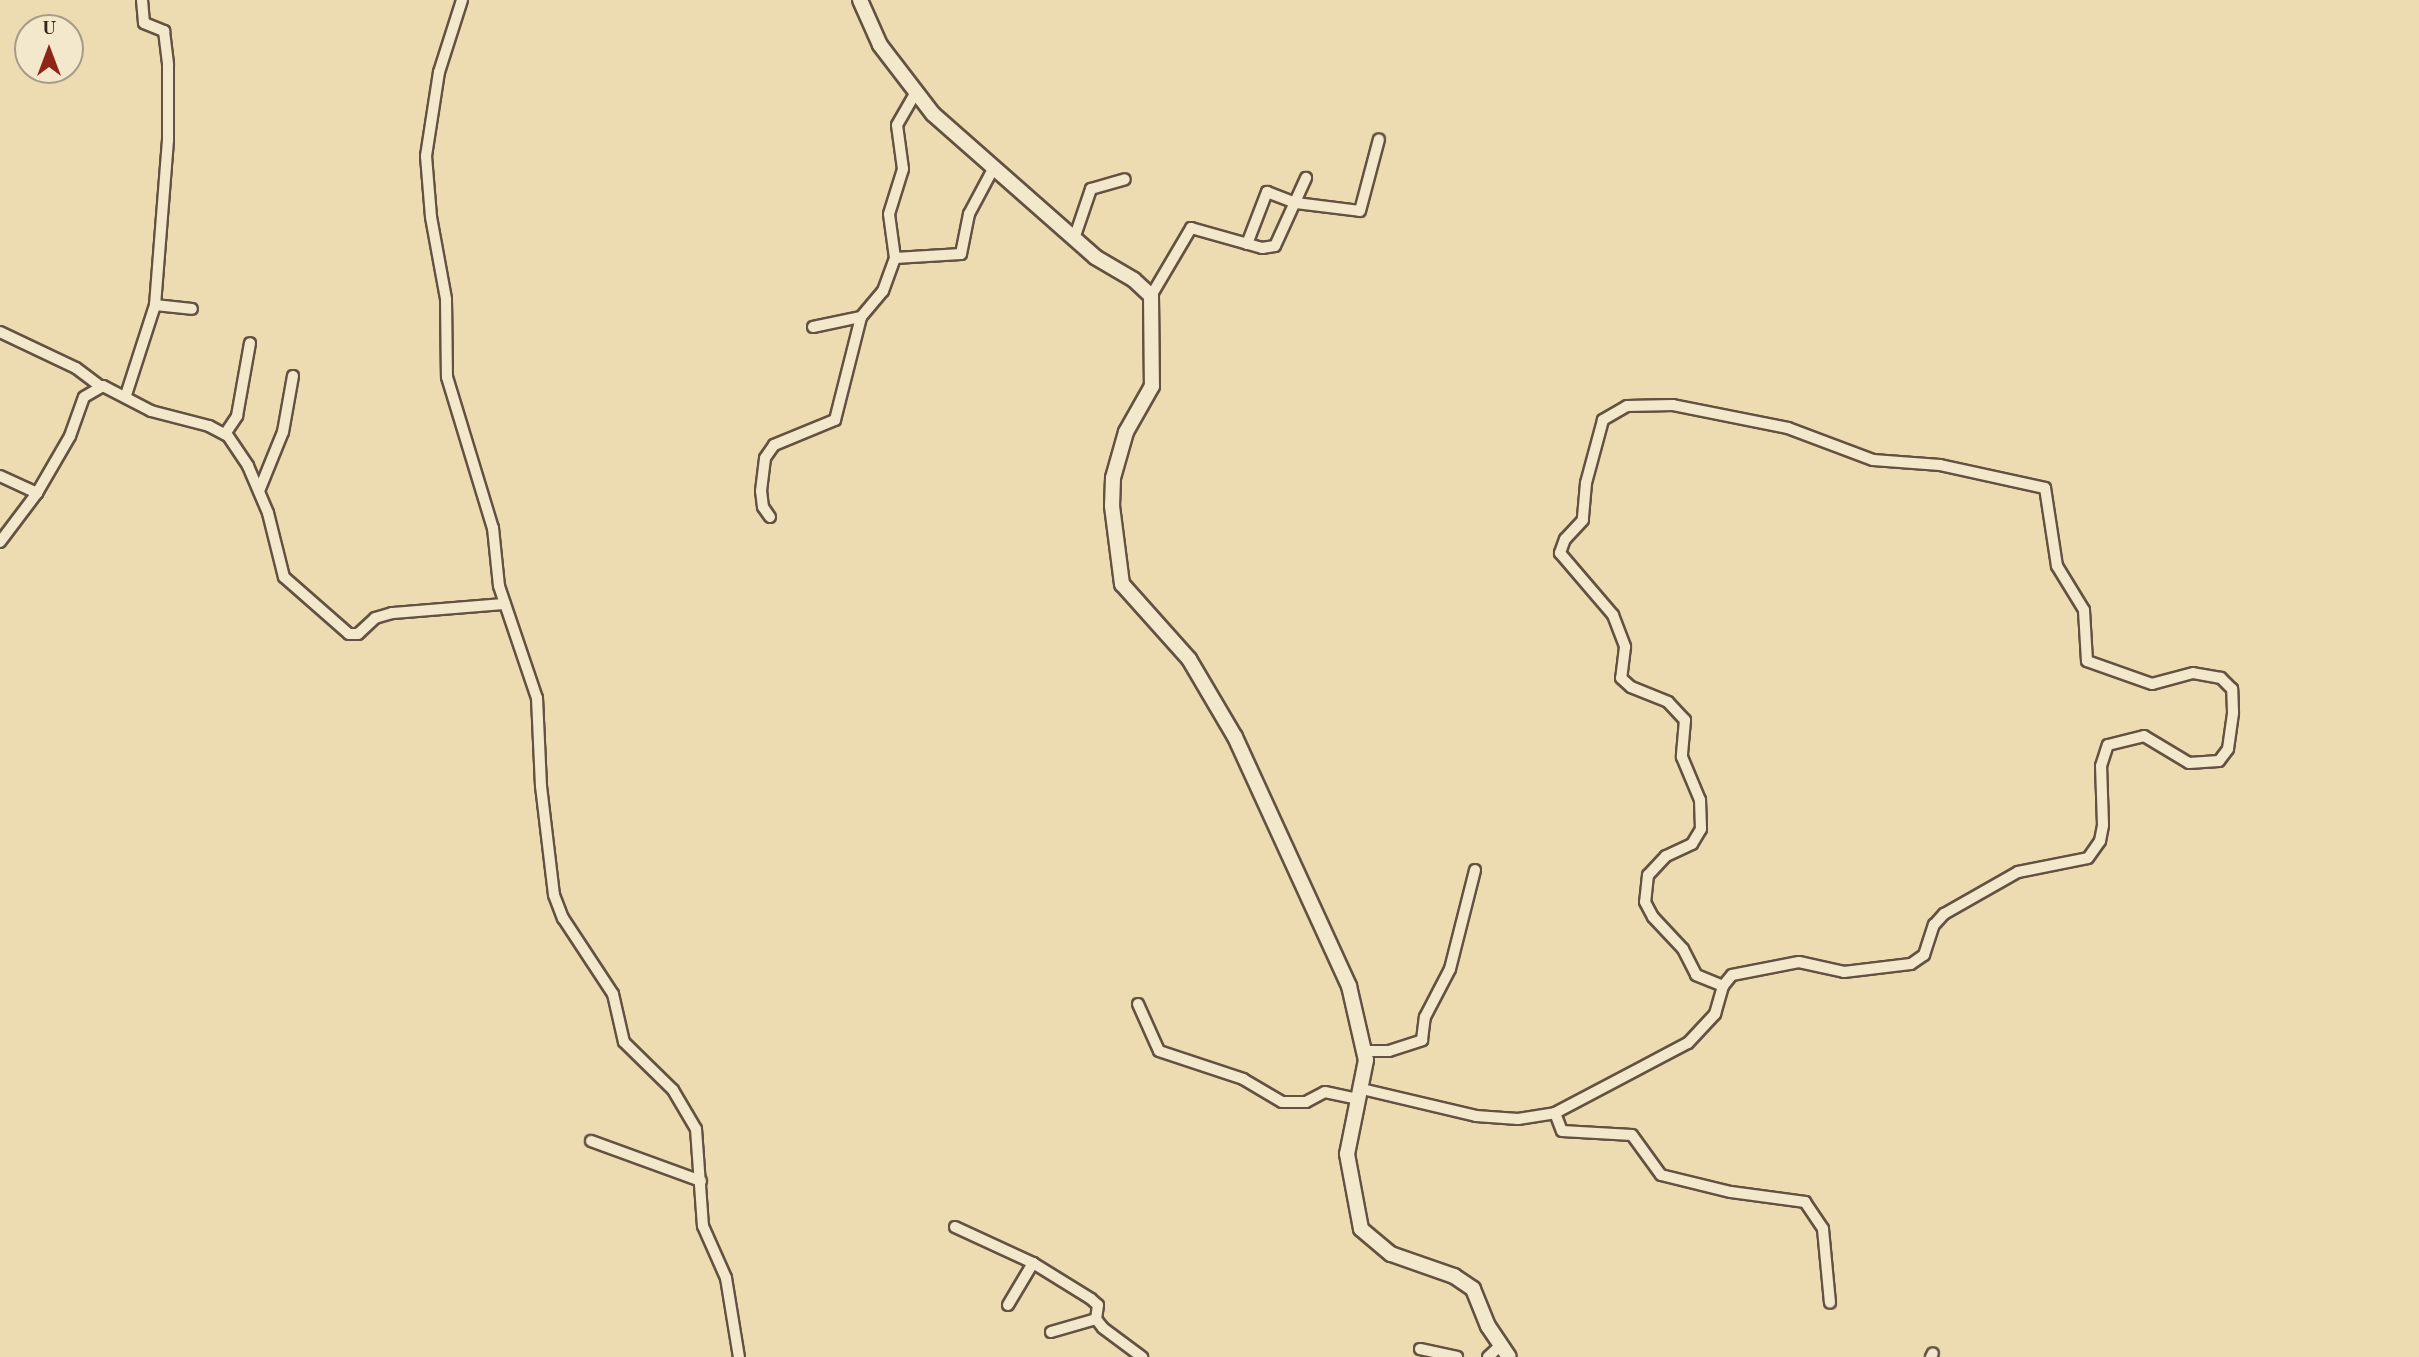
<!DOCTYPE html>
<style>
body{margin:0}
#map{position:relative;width:2419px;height:1357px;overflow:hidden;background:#eddcb1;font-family:"Old Standard TT",serif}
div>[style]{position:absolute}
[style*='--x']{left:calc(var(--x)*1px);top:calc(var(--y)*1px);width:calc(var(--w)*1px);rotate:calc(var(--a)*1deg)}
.roads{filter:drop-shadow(2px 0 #635241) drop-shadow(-2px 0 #635241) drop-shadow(0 2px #635241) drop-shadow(0 -2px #635241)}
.street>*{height:10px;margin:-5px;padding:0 5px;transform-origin:5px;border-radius:5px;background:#f3e8cc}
.secondary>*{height:14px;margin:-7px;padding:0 7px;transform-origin:7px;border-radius:7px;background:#f3e8cc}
span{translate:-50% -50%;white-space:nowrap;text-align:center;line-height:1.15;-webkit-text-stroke:5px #f3e8cc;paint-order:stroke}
.north{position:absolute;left:14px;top:14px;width:70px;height:70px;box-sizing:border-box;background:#f3e8cc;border:2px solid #a79a86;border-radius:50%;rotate:0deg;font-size:19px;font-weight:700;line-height:28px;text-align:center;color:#35241c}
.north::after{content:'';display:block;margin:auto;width:24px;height:32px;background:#8f2418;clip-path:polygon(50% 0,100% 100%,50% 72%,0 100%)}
</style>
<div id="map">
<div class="roads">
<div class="street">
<div style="--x:142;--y:0;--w:23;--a:85"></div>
<div style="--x:144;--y:23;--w:22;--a:22"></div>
<div style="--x:164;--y:31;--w:34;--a:83"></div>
<div style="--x:168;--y:65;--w:75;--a:90"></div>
<div style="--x:168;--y:140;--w:166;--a:94.5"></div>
<div style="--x:462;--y:0;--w:76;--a:107.7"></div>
<div style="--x:439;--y:72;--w:85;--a:98.8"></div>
<div style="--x:426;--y:156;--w:61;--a:85.3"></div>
<div style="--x:431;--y:217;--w:83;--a:79.6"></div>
<div style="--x:446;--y:299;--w:78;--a:89.3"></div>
<div style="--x:447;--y:377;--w:158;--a:73.1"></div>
<div style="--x:493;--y:528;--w:58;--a:84.1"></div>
<div style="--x:499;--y:586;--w:118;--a:71.3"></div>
<div style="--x:537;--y:698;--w:88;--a:87.4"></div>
<div style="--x:541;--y:786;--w:110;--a:83.2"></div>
<div style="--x:554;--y:895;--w:25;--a:69"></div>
<div style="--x:563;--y:918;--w:91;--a:56.7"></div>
<div style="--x:613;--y:994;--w:49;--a:77.1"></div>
<div style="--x:624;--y:1042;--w:69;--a:44.4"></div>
<div style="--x:673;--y:1090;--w:45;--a:59.5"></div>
<div style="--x:696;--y:1129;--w:97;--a:85.9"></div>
<div style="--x:703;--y:1226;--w:57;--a:66.1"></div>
<div style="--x:726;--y:1278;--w:80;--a:80.7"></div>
<div style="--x:1075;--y:236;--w:50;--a:-71.2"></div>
<div style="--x:1091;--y:189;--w:35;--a:-16"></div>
<div style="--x:1247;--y:244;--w:56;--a:-69"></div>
<div style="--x:1267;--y:192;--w:31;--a:21"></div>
<div style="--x:1296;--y:203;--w:64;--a:7.1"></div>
<div style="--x:1360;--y:211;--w:74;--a:-75.2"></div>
<div style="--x:895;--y:258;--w:66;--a:-3.5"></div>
<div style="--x:961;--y:254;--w:41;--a:-78.7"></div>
<div style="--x:969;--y:214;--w:51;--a:-61.9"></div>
<div style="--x:1151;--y:296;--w:79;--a:-59.5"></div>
<div style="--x:1191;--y:228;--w:74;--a:15.7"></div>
<div style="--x:1262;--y:248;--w:13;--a:-9"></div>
<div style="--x:1275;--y:246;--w:75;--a:-65.5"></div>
<div style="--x:813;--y:327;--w:49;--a:-11.8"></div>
<div style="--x:861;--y:317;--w:34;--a:-50"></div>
<div style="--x:883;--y:291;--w:35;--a:-70"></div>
<div style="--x:895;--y:258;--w:44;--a:-97.8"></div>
<div style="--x:889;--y:214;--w:47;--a:-72.7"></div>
<div style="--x:903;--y:169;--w:44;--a:-97.8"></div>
<div style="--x:897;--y:125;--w:36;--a:-60"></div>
<div style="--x:0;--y:332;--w:84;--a:25.3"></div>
<div style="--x:76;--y:368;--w:30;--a:37"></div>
<div style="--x:126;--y:395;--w:95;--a:-72.1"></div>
<div style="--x:155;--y:305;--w:37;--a:6"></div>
<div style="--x:225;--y:434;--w:22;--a:-56"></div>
<div style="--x:237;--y:416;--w:74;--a:-79.9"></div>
<div style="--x:0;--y:476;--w:41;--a:24.7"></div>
<div style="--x:259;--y:491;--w:64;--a:-67.9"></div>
<div style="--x:283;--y:432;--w:57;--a:-79.9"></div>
<div style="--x:770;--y:517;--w:12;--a:-125"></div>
<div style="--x:763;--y:507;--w:16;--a:-97"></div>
<div style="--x:761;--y:491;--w:33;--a:-83"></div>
<div style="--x:765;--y:458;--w:16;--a:-55"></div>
<div style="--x:774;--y:445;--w:66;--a:-22.3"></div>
<div style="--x:835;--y:420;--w:106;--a:-75.8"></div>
<div style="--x:0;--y:542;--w:61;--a:-52.9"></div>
<div style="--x:37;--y:493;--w:66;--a:-59.9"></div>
<div style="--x:70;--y:436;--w:41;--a:-70.3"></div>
<div style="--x:84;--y:397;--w:22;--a:-30"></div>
<div style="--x:103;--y:386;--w:54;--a:27.5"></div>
<div style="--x:151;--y:411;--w:60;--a:14.5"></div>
<div style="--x:209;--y:426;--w:21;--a:28"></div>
<div style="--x:228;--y:436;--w:36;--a:56"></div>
<div style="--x:248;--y:466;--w:51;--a:66.9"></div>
<div style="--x:268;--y:513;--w:66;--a:76"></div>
<div style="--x:284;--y:577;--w:86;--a:41.2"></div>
<div style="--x:349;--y:634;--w:9;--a:0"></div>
<div style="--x:358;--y:634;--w:23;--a:-43"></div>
<div style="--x:375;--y:618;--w:18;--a:-16"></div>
<div style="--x:392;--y:613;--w:113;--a:-4.6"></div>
<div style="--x:1138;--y:1004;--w:51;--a:65.9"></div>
<div style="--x:1159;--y:1051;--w:89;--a:18.4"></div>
<div style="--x:1243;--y:1079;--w:45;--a:30.5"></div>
<div style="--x:1282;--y:1102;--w:24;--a:0"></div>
<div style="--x:1306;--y:1102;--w:21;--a:-28"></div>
<div style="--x:1325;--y:1092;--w:33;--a:12"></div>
<div style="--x:1365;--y:1051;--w:24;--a:0"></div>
<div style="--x:1389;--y:1051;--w:35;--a:-18"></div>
<div style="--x:1422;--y:1040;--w:23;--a:-83"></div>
<div style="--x:1425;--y:1017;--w:54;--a:-62.5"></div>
<div style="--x:1450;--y:969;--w:102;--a:-75.8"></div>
<div style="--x:1362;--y:1089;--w:117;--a:13.3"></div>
<div style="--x:1476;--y:1116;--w:42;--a:4.1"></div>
<div style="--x:1518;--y:1119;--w:37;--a:-9"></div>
<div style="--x:1555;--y:1113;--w:150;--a:-27.8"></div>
<div style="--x:1688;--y:1043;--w:40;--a:-47"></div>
<div style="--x:1715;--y:1014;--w:29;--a:-74"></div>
<div style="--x:1723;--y:986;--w:14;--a:-51"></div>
<div style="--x:1732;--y:975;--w:68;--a:-11"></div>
<div style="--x:1799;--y:962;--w:46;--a:12.5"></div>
<div style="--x:1844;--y:972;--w:67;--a:-6.8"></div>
<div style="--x:1911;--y:964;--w:16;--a:-35"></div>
<div style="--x:1924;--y:955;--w:32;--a:-72"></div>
<div style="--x:1934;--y:925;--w:15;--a:-48"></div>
<div style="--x:1944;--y:914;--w:85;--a:-29.6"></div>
<div style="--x:2018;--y:872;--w:71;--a:-11.3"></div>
<div style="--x:2088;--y:858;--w:21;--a:-55"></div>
<div style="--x:2100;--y:841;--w:16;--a:-79"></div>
<div style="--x:2103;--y:825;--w:59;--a:-91.9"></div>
<div style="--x:2101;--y:766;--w:22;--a:-72"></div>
<div style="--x:2108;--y:745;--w:37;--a:-14"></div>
<div style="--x:2144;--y:736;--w:52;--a:31"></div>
<div style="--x:2189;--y:763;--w:30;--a:-4"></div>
<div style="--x:2219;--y:761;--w:15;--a:-53"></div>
<div style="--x:2228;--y:749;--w:37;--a:-82"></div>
<div style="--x:2233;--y:712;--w:23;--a:-92"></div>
<div style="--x:2232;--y:689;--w:16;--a:-135"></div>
<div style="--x:2221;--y:678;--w:28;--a:-170"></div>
<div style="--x:2193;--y:673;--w:42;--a:165"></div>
<div style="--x:2152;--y:684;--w:69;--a:-160.5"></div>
<div style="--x:2087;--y:661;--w:51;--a:-93.4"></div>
<div style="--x:2084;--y:610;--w:52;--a:-121.5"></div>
<div style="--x:2057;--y:566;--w:79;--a:-98.7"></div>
<div style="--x:2045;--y:488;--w:107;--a:-167.6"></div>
<div style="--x:1940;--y:465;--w:67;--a:-175.7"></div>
<div style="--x:1873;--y:460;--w:91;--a:-159.4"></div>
<div style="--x:1788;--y:428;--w:117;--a:-168.7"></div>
<div style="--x:1673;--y:405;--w:46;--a:178.8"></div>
<div style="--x:1627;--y:406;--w:28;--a:150"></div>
<div style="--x:1603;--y:420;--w:65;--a:105.1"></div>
<div style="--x:1586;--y:483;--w:37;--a:95"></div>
<div style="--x:1583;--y:520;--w:26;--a:133"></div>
<div style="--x:1565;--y:539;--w:15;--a:110"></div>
<div style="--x:1560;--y:553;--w:82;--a:49.5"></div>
<div style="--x:1613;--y:615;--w:34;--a:69"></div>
<div style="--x:1625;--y:647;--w:31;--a:97"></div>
<div style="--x:1621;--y:678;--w:13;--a:42"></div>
<div style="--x:1631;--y:687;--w:40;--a:22"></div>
<div style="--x:1668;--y:702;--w:25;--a:47"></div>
<div style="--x:1685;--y:720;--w:37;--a:95"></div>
<div style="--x:1682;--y:757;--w:47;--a:67.3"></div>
<div style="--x:1700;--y:800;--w:29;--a:88"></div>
<div style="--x:1701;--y:829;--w:17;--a:121"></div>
<div style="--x:1692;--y:844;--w:29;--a:155"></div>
<div style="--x:1666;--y:856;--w:26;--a:133"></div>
<div style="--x:1648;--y:875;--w:27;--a:96"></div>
<div style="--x:1645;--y:902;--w:17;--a:62"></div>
<div style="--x:1653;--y:917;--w:44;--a:46.8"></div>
<div style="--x:1683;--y:949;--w:29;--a:63"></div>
<div style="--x:1696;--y:975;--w:29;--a:22"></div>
<div style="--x:1555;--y:1113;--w:19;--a:69"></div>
<div style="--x:1562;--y:1131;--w:70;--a:3.3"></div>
<div style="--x:1632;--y:1135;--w:49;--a:54.1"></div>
<div style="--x:1661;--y:1175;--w:72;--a:13.7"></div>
<div style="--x:1731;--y:1192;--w:75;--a:7.7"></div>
<div style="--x:1805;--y:1202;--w:32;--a:56"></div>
<div style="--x:1823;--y:1229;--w:74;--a:84.6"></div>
<div style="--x:591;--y:1141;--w:117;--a:20"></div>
<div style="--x:955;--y:1227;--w:86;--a:24.8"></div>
<div style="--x:1033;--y:1263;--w:68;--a:31.8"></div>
<div style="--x:1091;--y:1299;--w:9;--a:41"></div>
<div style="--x:1098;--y:1305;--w:14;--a:98"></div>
<div style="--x:1096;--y:1319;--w:11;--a:52"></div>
<div style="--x:1103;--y:1328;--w:49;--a:36.6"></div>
<div style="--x:1008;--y:1305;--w:49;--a:-59.2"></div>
<div style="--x:1051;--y:1332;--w:47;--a:-16.1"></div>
<div style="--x:1420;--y:1349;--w:38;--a:12"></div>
<div style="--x:1488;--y:1357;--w:16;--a:-43"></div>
<div style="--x:1931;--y:1357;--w:4;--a:-63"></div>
</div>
<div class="secondary">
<div style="--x:860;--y:0;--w:49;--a:66"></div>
<div style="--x:880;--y:45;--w:87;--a:52.5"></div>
<div style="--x:933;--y:114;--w:216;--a:41.4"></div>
<div style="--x:1095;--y:257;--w:45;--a:30.5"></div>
<div style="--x:1134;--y:280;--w:23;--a:43"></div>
<div style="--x:1151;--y:296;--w:90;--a:89.4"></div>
<div style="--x:1152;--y:386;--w:53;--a:119.5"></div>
<div style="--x:1126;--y:432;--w:48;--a:105.8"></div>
<div style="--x:1113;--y:478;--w:28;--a:92"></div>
<div style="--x:1112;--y:506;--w:79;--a:82.7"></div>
<div style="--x:1122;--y:584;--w:101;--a:48.2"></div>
<div style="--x:1189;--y:659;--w:91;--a:59.5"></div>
<div style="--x:1235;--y:737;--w:274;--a:65.4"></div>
<div style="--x:1349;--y:986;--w:76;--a:77.1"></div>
<div style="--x:1366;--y:1060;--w:96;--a:101.4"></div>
<div style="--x:1347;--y:1154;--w:76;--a:79.4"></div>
<div style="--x:1361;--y:1229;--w:39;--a:40"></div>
<div style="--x:1391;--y:1254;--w:67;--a:19.2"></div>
<div style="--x:1454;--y:1276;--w:23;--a:34"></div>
<div style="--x:1473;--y:1289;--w:40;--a:68"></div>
<div style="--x:1488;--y:1326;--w:37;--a:56"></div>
</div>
</div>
<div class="north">U</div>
</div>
